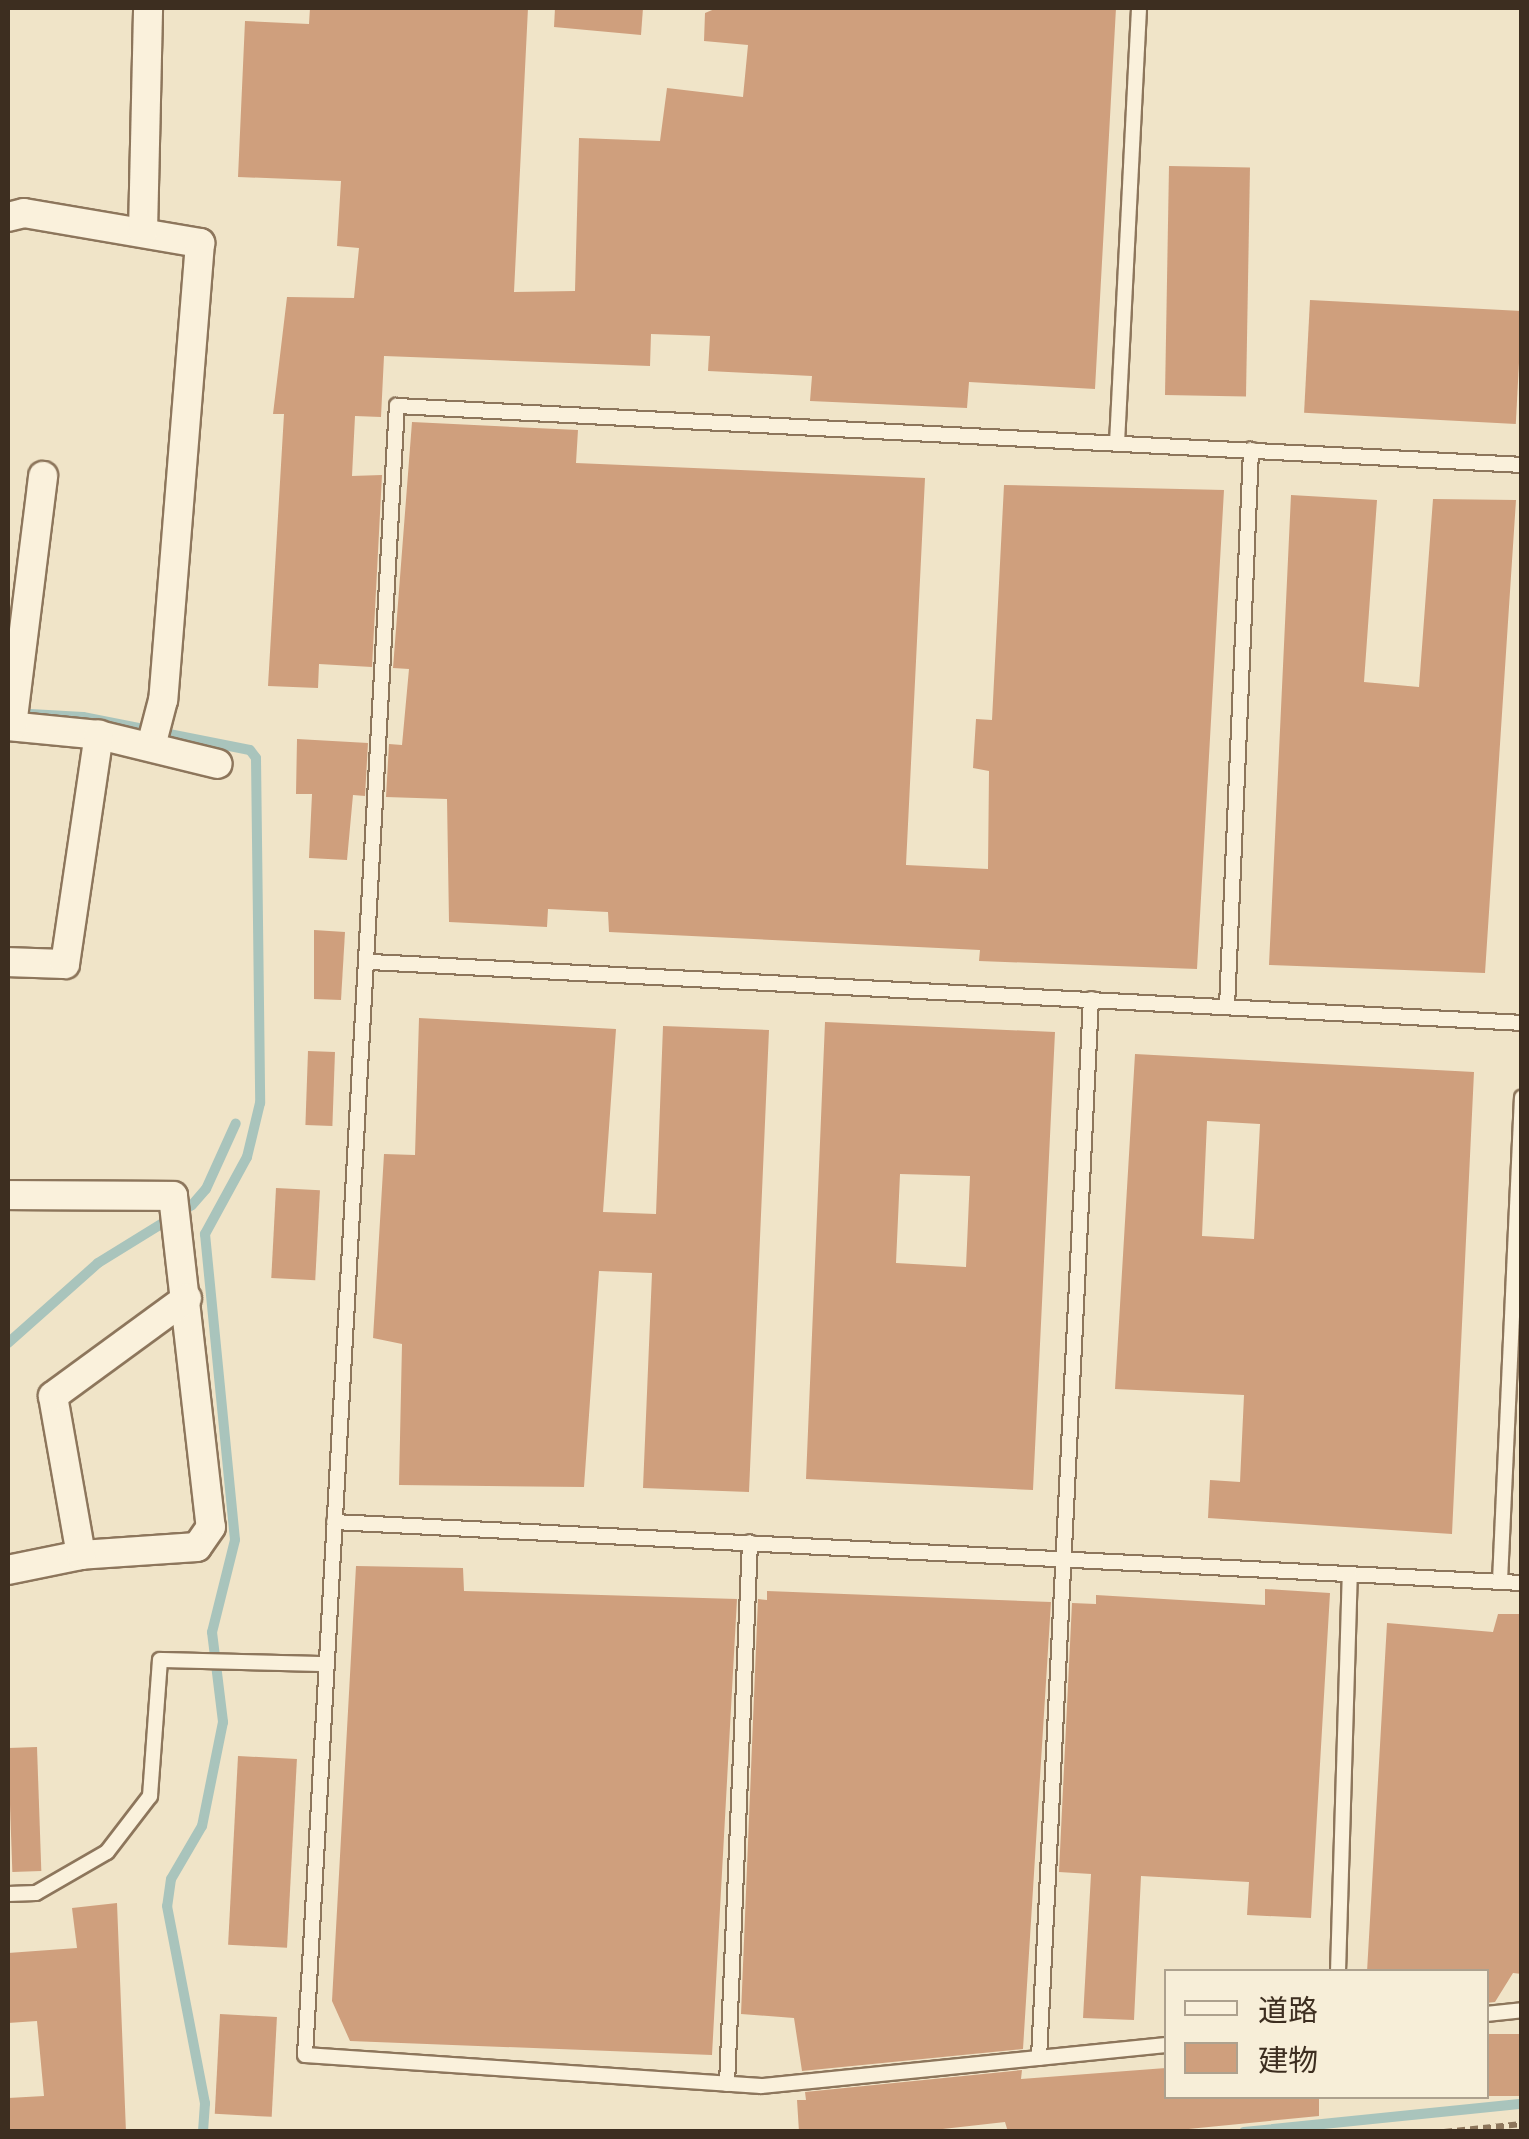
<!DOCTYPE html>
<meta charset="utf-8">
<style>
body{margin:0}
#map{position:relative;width:1529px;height:2139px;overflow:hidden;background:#f0e4c8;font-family:"PT Serif","Noto Sans JP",serif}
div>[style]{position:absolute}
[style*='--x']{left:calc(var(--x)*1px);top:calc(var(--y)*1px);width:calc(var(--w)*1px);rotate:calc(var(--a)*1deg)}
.stream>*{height:10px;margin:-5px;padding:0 5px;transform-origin:5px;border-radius:5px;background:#a9c4bc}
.building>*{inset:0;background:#cf9f7d;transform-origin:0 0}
.path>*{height:6px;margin-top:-3px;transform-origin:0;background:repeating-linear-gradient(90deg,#8d765c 0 8px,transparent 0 13px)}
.roads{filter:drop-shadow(2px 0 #8d765c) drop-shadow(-2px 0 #8d765c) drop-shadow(0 2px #8d765c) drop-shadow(0 -2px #8d765c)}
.lane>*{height:14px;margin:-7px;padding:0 7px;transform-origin:7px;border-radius:7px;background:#faf1dc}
.street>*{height:28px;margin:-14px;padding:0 14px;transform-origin:14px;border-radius:14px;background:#faf1dc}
span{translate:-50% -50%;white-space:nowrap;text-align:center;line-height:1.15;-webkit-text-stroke:8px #f7eed8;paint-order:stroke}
.frame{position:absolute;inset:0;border:10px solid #3d2e20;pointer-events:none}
.legend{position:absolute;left:1164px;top:1969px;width:325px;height:130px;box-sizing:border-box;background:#f7eed8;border:2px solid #ada18e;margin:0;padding:12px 18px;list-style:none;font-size:30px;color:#3d2e20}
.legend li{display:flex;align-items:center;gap:20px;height:50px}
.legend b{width:50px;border:2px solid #ada18e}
</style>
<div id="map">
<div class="stream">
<div style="--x:13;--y:713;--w:70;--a:3.3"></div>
<div style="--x:83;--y:717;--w:170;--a:11.2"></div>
<div style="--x:250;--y:750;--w:10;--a:53"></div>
<div style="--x:256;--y:758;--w:345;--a:89.3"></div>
<div style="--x:260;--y:1103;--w:56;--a:103.5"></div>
<div style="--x:247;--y:1157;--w:88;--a:118.6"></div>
<div style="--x:205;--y:1234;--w:307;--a:84.4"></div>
<div style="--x:235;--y:1540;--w:95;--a:104"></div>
<div style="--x:212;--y:1632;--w:91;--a:83"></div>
<div style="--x:223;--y:1722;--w:106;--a:101.4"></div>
<div style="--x:202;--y:1826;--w:61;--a:120.3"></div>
<div style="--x:171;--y:1879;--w:27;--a:98"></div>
<div style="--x:167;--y:1906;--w:201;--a:79.1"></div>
<div style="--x:205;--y:2103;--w:29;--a:94"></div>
<div style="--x:8;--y:1343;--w:120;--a:-41.6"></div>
<div style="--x:98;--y:1263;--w:110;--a:-31.7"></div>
<div style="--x:192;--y:1205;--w:21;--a:-49"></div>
<div style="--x:206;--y:1189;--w:72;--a:-65.6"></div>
<div style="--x:1244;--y:2132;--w:279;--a:-5.8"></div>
</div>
<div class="building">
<div style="clip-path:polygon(310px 8px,528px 8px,514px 292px,575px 291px,579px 138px,660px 141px,667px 88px,743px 97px,748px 45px,704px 41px,705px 13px,717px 8px,1116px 8px,1095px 389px,969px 382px,967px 408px,810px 401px,812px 376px,708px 371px,710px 336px,651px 334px,650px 366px,384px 356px,381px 417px,355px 416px,352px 476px,382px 475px,372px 667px,319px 664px,318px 688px,268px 686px,284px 414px,273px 414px,287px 297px,354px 298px,359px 248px,337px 246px,341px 181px,238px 177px,245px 21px,309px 24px)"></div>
<div style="clip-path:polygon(555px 8px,643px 8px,641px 35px,554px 27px)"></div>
<div style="left:1169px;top:166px;width:81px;height:229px;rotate:1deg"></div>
<div style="left:1310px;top:300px;width:212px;height:113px;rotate:3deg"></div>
<div style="clip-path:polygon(412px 422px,578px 430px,576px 463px,925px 478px,906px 865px,988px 869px,989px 771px,973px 768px,976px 719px,992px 720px,1004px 485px,1224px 490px,1197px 969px,979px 961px,980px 950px,609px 932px,608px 912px,548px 909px,547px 927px,449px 922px,447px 799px,386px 797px,389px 744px,402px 745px,409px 669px,393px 668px)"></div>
<div style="clip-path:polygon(1291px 495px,1377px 500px,1364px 682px,1419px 687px,1433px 499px,1516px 500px,1485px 973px,1269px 965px)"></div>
<div style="clip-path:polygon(297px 739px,368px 743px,365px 796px,353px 795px,347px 860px,309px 858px,312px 794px,296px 794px)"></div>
<div style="clip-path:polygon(314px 930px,345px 932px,341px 1000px,314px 999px)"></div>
<div style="clip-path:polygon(419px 1018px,616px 1029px,603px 1212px,656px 1214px,663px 1026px,769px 1030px,749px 1492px,643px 1488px,652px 1273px,599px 1271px,584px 1487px,399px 1485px,402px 1344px,373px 1338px,384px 1154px,415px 1155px)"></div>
<div style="clip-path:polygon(evenodd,825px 1022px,1055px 1032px,1033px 1490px,806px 1479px,825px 1022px,900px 1174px,970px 1176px,966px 1267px,896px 1263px,900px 1174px)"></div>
<div style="left:308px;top:1051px;width:27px;height:74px;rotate:2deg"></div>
<div style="clip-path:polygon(evenodd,1135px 1054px,1474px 1072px,1452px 1534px,1208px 1518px,1210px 1480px,1240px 1482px,1244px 1395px,1115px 1389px,1135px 1054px,1207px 1121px,1260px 1124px,1254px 1239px,1202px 1236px,1207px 1121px)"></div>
<div style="left:276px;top:1188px;width:44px;height:90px;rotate:3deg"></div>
<div style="clip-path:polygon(356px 1566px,463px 1568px,464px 1591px,737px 1599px,712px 2055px,350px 2041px,332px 2001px)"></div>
<div style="clip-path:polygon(1265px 1589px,1330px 1593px,1311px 1918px,1247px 1915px,1249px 1882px,1141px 1876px,1134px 2020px,1083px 2018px,1091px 1874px,1059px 1872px,1072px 1603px,1096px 1604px,1096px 1595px,1265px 1605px)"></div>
<div style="clip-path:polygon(767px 1591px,1051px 1602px,1023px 2049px,802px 2071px,794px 2018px,741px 2014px,758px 1599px,767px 1600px)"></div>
<div style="clip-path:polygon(1498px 1614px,1522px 1614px,1522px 1974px,1513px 1973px,1495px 2002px,1486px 2003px,1486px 1972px,1367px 1972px,1387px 1623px,1493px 1632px)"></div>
<div style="left:37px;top:1747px;width:124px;height:29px;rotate:88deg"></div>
<div style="left:238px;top:1756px;width:59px;height:189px;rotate:3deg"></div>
<div style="clip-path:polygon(117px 1903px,126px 2132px,8px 2132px,8px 2098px,44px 2096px,37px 2021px,8px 2023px,8px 1953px,77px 1948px,72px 1908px)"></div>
<div style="left:220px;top:2014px;width:57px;height:100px;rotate:3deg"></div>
<div style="left:1522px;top:2034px;width:62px;height:36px;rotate:90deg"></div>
<div style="clip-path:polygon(1166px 2068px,1166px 2096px,1319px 2096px,1319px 2116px,1158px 2132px,1008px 2132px,1005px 2122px,916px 2132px,799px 2132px,797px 2100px,806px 2100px,805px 2092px,1022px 2070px,1021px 2079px)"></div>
</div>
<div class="path">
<div style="--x:1444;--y:2132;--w:78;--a:-5.9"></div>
</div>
<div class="roads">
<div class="lane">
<div style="--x:1117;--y:443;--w:436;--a:-87.1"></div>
<div style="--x:371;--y:962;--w:1153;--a:3.03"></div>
<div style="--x:1227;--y:1007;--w:558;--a:-87.53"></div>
<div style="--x:334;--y:1522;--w:1190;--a:2.94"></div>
<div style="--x:1500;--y:1581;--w:484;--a:-87.4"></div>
<div style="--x:8;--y:1894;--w:28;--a:-2"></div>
<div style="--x:36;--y:1893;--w:82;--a:-30"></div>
<div style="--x:107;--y:1852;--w:71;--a:-52.5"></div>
<div style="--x:150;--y:1796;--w:136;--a:-85.8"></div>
<div style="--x:160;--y:1660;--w:163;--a:1.4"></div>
<div style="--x:1338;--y:1972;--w:398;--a:-88.3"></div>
<div style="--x:1486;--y:2014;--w:36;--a:-6"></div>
<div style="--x:1166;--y:2045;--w:407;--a:174.2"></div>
<div style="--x:761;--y:2086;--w:457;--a:-176.1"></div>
<div style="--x:305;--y:2055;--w:1652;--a:-86.81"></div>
<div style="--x:397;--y:406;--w:1127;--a:3"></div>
<div style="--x:1039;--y:2058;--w:1060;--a:-87.19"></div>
<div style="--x:727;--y:2084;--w:542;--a:-87.57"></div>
</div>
<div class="street">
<div style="--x:8;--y:217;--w:16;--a:-14"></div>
<div style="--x:24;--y:213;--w:179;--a:9.7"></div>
<div style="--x:200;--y:243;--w:458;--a:94.6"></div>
<div style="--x:163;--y:700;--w:48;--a:104.6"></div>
<div style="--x:143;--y:232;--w:223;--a:-88.7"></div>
<div style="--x:8;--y:726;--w:91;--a:5.6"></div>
<div style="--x:99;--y:735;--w:122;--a:13.7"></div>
<div style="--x:12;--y:726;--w:252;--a:-82.9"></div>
<div style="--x:8;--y:962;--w:57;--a:2"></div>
<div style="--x:65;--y:964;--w:232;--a:-81.6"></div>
<div style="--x:8;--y:1195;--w:165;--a:0.3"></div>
<div style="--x:173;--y:1196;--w:333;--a:83.5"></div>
<div style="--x:211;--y:1527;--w:24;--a:125"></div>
<div style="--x:197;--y:1547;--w:116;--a:176.1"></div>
<div style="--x:81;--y:1555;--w:75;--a:168.4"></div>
<div style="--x:81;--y:1555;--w:161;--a:-100"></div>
<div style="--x:53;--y:1396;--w:166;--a:-36.2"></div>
</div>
</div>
<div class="frame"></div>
<ul class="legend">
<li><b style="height:12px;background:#faf1dc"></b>道路</li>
<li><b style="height:28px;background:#cf9f7d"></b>建物</li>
</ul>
</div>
